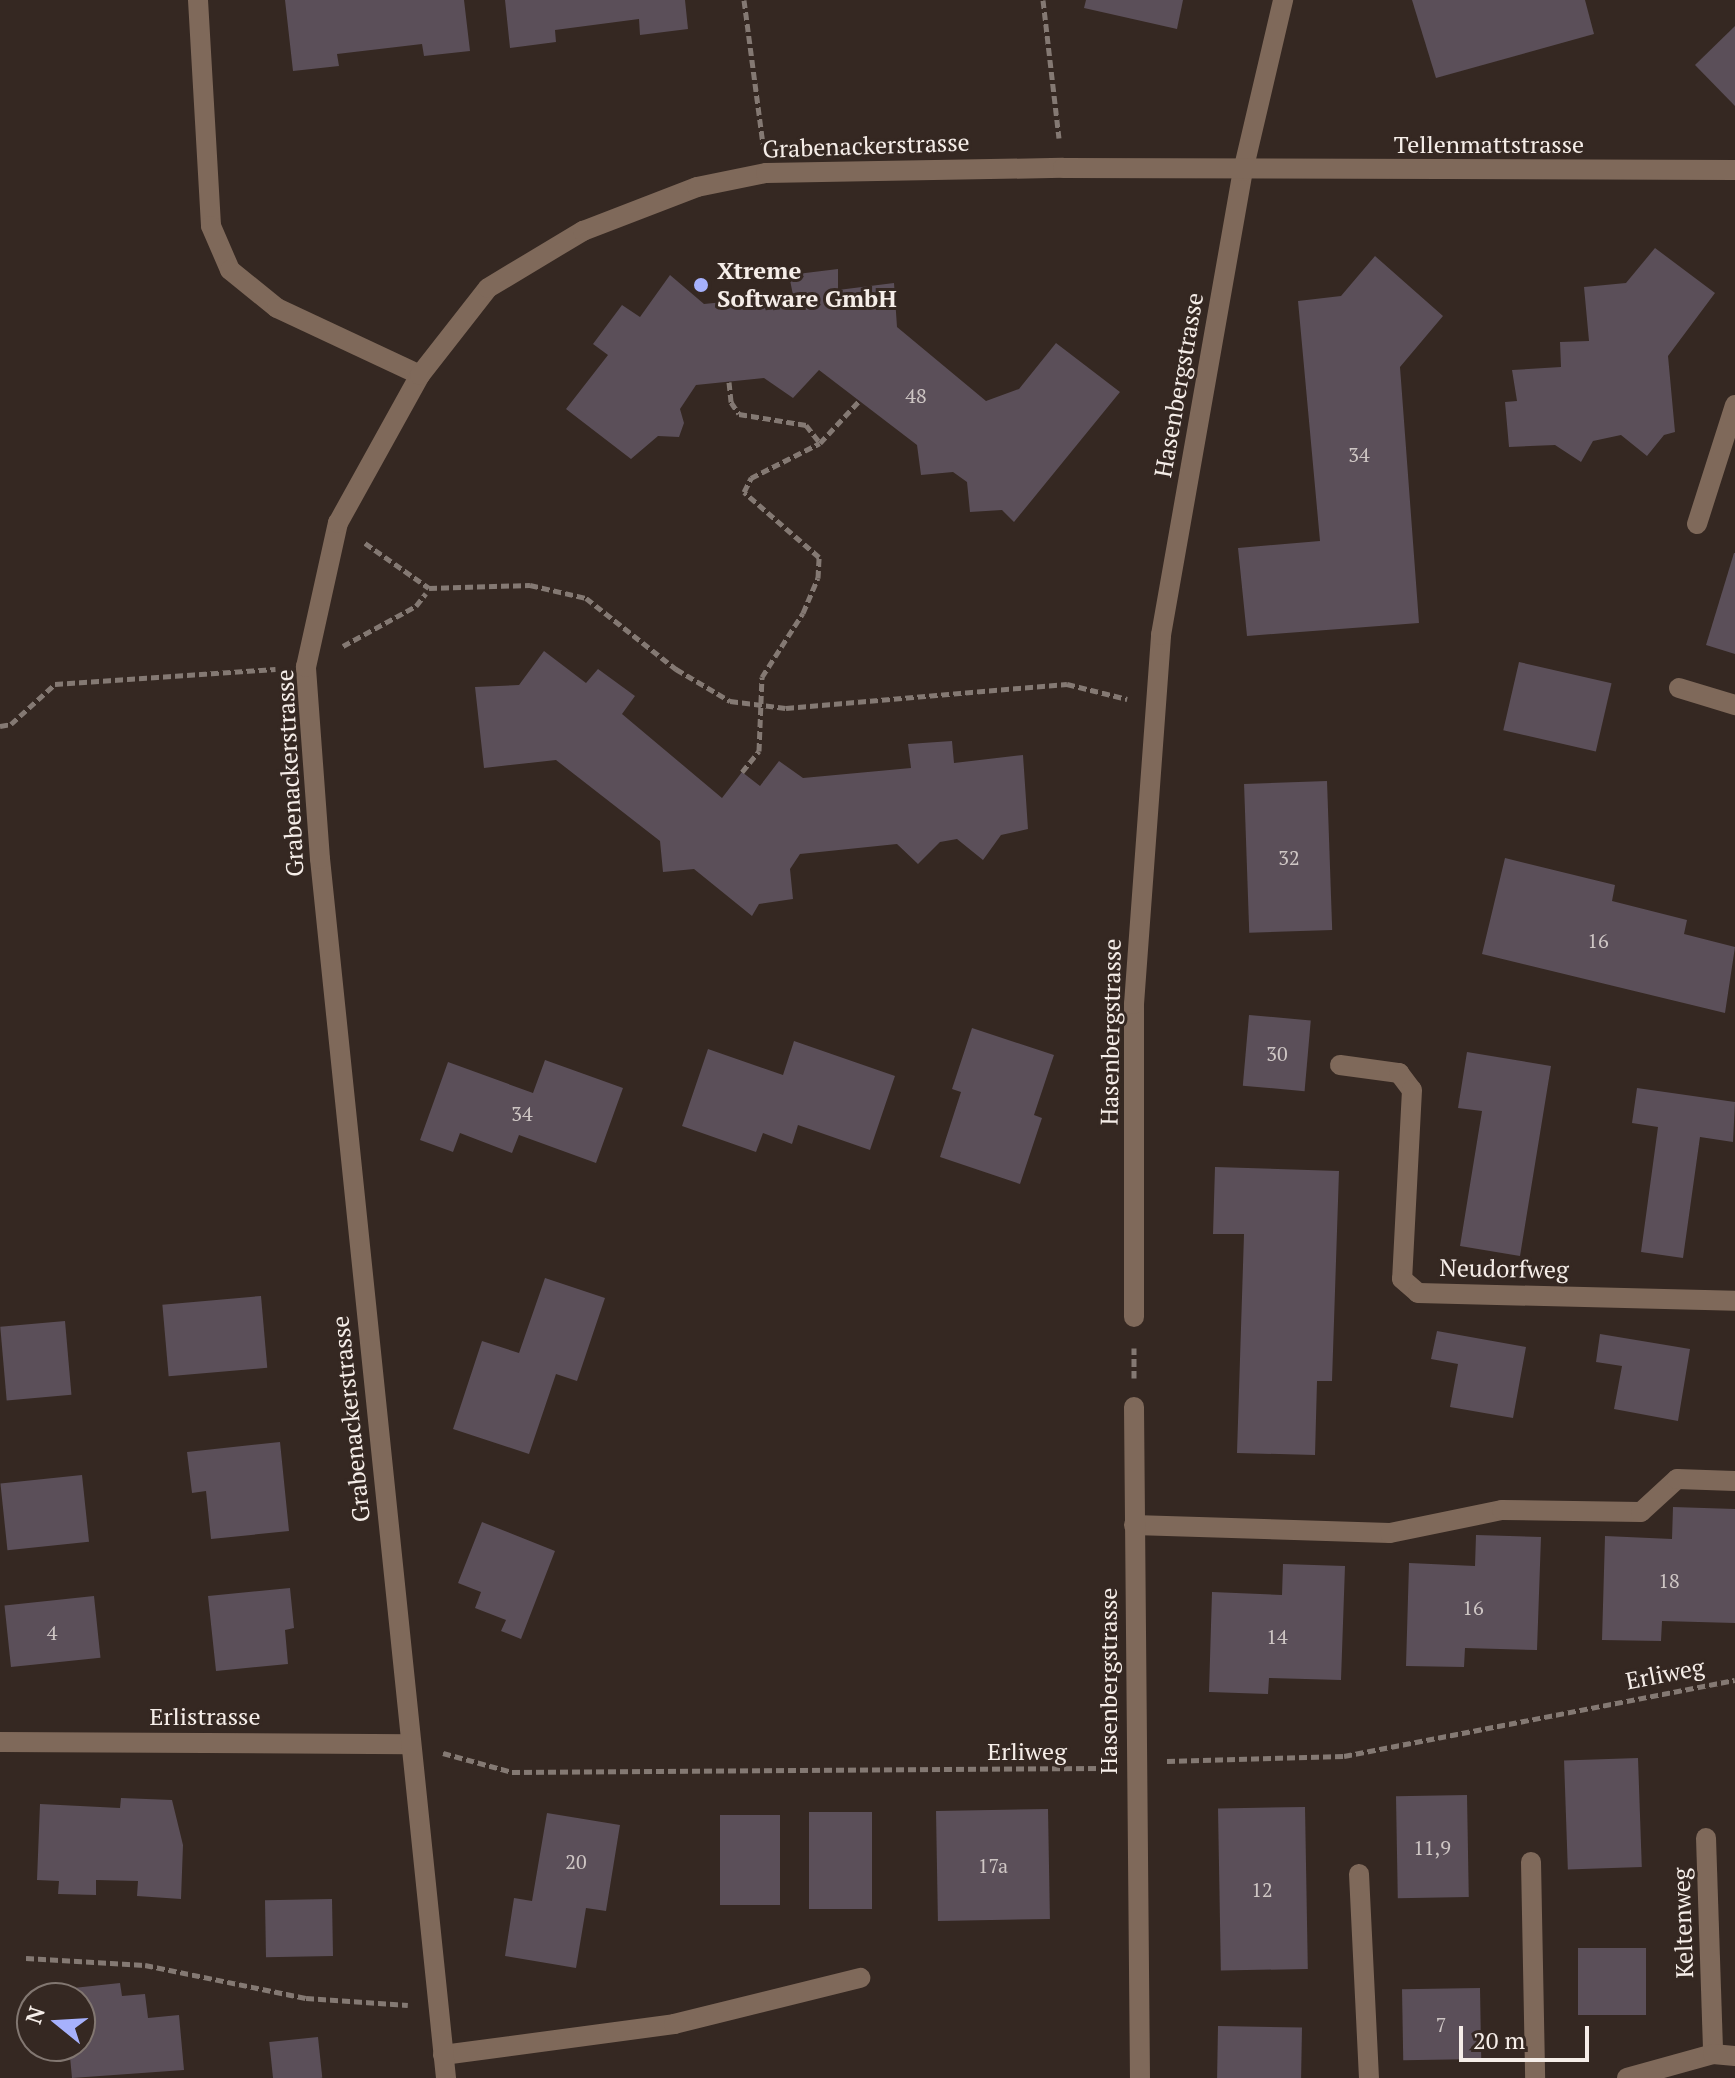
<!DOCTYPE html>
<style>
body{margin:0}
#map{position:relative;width:1735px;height:2078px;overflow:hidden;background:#352822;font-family:"PT Serif",serif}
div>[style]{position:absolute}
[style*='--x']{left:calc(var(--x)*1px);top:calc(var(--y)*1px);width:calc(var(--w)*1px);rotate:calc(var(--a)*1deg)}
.building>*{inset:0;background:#5b4f59;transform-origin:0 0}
.path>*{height:5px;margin-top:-2.5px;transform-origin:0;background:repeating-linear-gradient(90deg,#847973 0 8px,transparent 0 12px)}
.lane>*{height:20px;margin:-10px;padding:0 10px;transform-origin:10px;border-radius:10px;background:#7f695a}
.street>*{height:20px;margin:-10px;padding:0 10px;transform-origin:10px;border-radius:10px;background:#7f695a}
.dots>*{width:22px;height:22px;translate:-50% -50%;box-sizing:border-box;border:4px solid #352822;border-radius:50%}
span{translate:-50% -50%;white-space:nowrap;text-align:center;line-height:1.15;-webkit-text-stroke:6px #352822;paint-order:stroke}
.number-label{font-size:20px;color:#cec6c4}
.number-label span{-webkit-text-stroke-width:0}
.street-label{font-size:24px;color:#f5ede8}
.poi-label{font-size:24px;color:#f5ede8;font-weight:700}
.left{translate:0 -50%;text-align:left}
.north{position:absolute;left:16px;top:1982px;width:80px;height:80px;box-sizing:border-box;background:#352822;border:2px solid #827771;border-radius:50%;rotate:288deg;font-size:22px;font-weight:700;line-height:32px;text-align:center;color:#f5ede8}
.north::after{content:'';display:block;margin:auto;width:28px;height:36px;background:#a6b1fc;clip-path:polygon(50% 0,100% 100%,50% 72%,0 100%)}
.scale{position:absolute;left:1459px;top:2026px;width:130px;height:36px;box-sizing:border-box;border:4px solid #f5ede8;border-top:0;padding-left:10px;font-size:24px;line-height:28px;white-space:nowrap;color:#f5ede8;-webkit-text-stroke:6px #352822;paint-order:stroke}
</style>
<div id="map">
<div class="building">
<div style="clip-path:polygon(285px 0,464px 0,470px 51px,424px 56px,422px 44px,337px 54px,339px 66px,293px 71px)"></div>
<div style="clip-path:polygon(505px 0,685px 0,688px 29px,640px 35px,639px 19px,555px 30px,556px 42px,510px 48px)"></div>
<div style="clip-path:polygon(1086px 0,1183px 0,1177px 29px,1084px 8px)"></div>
<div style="clip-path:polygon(1412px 0,1585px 0,1594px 34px,1436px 78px)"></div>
<div style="clip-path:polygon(1735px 26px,1735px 106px,1695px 65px)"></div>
<div style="clip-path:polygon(1655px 248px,1715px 293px,1668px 356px,1675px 432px,1664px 435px,1647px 456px,1621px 435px,1593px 441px,1581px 462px,1555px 445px,1509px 447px,1505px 402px,1517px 401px,1512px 370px,1561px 367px,1560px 342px,1589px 341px,1584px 287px,1626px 283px)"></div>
<div style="clip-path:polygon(1375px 256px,1443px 316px,1400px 367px,1419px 623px,1247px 636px,1238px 548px,1320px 541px,1298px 301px,1341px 296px)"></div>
<div style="clip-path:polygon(838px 269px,838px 290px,894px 283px,897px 327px,986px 401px,1019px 389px,1056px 343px,1120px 392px,1014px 522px,1002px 510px,970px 512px,967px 482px,953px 472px,921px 475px,917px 445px,819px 370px,793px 398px,764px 378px,696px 385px,680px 409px,684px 423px,679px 437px,658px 436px,631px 459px,566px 409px,608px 355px,593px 344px,622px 305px,640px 317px,670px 275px,704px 304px,793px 295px,789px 275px)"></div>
<div style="clip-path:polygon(1734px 553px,1735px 553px,1735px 654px,1706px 645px)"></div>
<div style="clip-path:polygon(544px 651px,586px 683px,598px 669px,635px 696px,622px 714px,722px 798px,742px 772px,760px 786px,779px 761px,803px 778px,911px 768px,908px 744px,952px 741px,954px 763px,1023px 755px,1028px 829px,1001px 835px,983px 860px,957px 839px,940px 842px,918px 864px,897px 844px,800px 854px,790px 869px,793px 899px,759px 904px,752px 916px,694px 869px,663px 872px,660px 841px,556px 760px,484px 768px,475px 687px,519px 685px)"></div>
<div style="left:1519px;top:662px;width:95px;height:70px;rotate:13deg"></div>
<div style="left:1327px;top:781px;width:149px;height:83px;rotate:88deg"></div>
<div style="clip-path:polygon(1505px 858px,1615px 885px,1612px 901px,1687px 920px,1684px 934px,1735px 947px,1725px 1013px,1482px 954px)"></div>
<div style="left:1249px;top:1015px;width:62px;height:71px;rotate:5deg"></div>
<div style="clip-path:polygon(972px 1028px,1054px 1055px,1034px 1115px,1042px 1118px,1020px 1184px,940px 1157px,961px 1092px,952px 1089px)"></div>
<div style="clip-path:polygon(794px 1041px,895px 1076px,870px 1150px,798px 1125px,792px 1144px,763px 1133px,756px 1152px,682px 1126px,708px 1049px,783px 1075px)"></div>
<div style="clip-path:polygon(1467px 1052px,1551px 1066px,1520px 1256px,1460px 1246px,1482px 1111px,1458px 1108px)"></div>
<div style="clip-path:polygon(545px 1060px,623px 1088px,596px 1163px,519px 1135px,512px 1153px,460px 1133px,453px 1152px,420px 1140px,448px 1062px,533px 1093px)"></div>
<div style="clip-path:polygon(1637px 1088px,1735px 1102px,1733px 1142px,1700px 1137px,1683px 1258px,1641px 1252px,1658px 1127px,1632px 1123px)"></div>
<div style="clip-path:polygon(1215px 1167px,1339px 1171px,1332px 1381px,1317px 1381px,1315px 1455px,1237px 1453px,1244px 1234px,1213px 1234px)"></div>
<div style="clip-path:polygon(545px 1278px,605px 1298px,577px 1381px,556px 1374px,529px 1454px,453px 1429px,482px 1341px,519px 1353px)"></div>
<div style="left:261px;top:1296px;width:72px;height:99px;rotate:85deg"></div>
<div style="left:65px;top:1321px;width:74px;height:65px;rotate:85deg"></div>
<div style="clip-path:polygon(1437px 1331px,1526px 1347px,1513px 1418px,1450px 1407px,1458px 1364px,1431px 1359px)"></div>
<div style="clip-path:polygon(1600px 1334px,1690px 1349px,1678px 1421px,1614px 1409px,1622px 1366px,1596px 1362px)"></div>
<div style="clip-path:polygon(280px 1442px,289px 1531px,211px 1539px,206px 1491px,192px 1493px,187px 1452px)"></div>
<div style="left:82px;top:1475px;width:67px;height:82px;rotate:84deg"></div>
<div style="clip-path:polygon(1673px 1507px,1735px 1509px,1735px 1623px,1662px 1621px,1661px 1641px,1602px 1640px,1605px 1536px,1672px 1539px)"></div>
<div style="clip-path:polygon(482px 1522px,555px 1551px,521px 1639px,501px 1631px,506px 1620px,475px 1608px,481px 1592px,458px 1583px)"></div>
<div style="clip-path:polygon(1476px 1535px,1541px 1537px,1537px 1650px,1465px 1648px,1464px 1667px,1406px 1666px,1409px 1563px,1475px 1566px)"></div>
<div style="clip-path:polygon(1283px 1564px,1345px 1566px,1341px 1680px,1269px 1678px,1268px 1694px,1209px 1692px,1212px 1592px,1282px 1595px)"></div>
<div style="clip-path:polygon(290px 1588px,294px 1628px,285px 1630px,288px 1664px,216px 1671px,208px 1596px)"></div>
<div style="left:94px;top:1596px;width:62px;height:90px;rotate:84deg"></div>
<div style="left:1638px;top:1758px;width:109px;height:74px;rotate:88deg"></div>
<div style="left:1467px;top:1795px;width:102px;height:71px;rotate:89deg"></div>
<div style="clip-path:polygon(121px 1798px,172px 1800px,183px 1845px,181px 1899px,137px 1896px,138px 1881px,96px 1880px,96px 1895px,58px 1894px,59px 1881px,37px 1880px,40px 1804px,120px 1808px)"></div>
<div style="left:1305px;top:1807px;width:162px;height:87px;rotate:89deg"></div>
<div style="left:1048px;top:1809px;width:110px;height:112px;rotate:89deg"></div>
<div style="left:809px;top:1812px;width:63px;height:97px"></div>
<div style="clip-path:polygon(547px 1813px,620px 1825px,606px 1911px,586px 1908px,576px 1968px,505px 1956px,514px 1898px,532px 1901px)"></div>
<div style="left:720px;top:1815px;width:60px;height:90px"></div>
<div style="left:332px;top:1899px;width:57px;height:67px;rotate:89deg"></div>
<div style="left:1578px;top:1948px;width:68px;height:67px"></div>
<div style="clip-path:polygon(120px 1983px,122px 1996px,145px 1994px,148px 2018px,179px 2015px,184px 2070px,72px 2078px,69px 2046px,80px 2046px,80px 1998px,65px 1998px,64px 1989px)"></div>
<div style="left:1480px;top:1988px;width:71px;height:78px;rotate:89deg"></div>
<div style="left:1218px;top:2026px;width:84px;height:52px;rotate:1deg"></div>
<div style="left:318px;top:2037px;width:41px;height:49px;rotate:84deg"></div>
</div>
<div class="path">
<div style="--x:744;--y:0;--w:145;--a:82.5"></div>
<div style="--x:1043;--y:0;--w:139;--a:83.4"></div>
<div style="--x:729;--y:382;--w:20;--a:84"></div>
<div style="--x:731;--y:402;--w:14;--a:56"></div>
<div style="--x:739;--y:414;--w:68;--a:9.3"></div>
<div style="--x:806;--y:425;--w:23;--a:52"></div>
<div style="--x:365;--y:543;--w:78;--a:35.1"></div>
<div style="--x:429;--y:588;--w:101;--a:-1.7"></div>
<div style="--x:530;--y:585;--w:57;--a:13.1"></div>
<div style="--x:586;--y:598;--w:115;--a:38.3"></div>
<div style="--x:676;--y:669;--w:63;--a:30.7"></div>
<div style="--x:730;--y:701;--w:56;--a:7.1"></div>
<div style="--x:786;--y:708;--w:282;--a:-4.9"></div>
<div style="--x:1067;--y:684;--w:62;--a:14"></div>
<div style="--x:343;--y:646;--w:83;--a:-28.7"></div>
<div style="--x:416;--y:606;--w:16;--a:-52"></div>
<div style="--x:0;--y:726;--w:11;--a:-10"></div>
<div style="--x:11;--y:724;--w:59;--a:-42.3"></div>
<div style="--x:55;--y:684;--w:221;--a:-3.9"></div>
<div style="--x:742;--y:772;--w:27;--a:-51"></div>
<div style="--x:759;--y:751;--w:74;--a:-87.7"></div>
<div style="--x:762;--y:677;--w:76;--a:-57.4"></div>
<div style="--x:803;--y:613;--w:38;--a:-67"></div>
<div style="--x:818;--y:578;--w:21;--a:-87"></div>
<div style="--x:819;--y:557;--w:99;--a:-139.1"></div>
<div style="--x:744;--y:492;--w:16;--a:-63"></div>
<div style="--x:751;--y:478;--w:77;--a:-26.9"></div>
<div style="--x:820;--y:443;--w:57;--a:-47.1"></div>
<div style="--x:1134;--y:1378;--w:30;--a:-90"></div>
<div style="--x:443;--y:1753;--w:72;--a:15.4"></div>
<div style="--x:512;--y:1772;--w:594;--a:-0.39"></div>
<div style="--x:1167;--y:1761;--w:177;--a:-1.6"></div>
<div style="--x:1344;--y:1756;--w:398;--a:-11"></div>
<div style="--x:26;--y:1958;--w:119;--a:3.4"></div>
<div style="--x:145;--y:1965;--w:164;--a:11.6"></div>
<div style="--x:306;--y:1998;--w:102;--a:3.9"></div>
</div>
<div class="lane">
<div style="--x:198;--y:0;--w:226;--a:86.7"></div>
<div style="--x:211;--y:226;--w:48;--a:66.6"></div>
<div style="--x:230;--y:270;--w:60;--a:39"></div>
<div style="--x:277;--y:308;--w:158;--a:25.1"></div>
<div style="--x:1697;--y:524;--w:125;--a:-72.3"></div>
<div style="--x:1679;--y:688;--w:59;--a:16.9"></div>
<div style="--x:1134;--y:1525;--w:256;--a:1.8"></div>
<div style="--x:1390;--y:1533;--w:114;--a:-11.6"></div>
<div style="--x:1502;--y:1510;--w:139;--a:0.8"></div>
<div style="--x:1641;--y:1512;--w:49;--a:-42.5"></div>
<div style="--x:1677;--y:1479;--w:58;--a:2"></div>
<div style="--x:443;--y:2055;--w:233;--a:-7.6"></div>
<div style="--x:674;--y:2024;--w:192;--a:-13.9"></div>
</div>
<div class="street">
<div style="--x:1340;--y:1065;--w:60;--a:7.7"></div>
<div style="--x:1399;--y:1073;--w:21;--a:53"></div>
<div style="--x:1412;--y:1090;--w:189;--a:93"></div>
<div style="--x:1402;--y:1279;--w:21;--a:41"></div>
<div style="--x:1418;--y:1293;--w:317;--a:1.4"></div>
<div style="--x:1134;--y:1317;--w:313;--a:-90"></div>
<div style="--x:1134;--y:1004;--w:370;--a:-85.8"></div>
<div style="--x:1161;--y:635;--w:471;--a:-80"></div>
<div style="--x:1243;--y:171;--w:176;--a:-76.8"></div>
<div style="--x:1134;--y:1407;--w:671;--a:89.49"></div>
<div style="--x:0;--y:1742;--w:411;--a:0.3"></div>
<div style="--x:1706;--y:1838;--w:216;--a:88.1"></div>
<div style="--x:1531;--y:1862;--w:216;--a:88.9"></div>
<div style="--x:1359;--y:1874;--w:204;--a:87.2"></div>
<div style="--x:446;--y:2078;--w:1225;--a:-95.9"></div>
<div style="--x:320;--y:859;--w:193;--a:-94.2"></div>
<div style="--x:306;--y:667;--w:148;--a:-77.5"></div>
<div style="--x:338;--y:523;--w:169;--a:-61"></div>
<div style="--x:420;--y:375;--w:110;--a:-52"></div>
<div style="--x:488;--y:288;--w:111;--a:-31"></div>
<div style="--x:583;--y:231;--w:122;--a:-21.1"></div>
<div style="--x:697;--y:187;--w:70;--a:-11.5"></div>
<div style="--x:766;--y:173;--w:297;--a:-1"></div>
<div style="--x:1063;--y:168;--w:672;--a:0.17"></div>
<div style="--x:1627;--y:2078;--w:89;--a:-15.6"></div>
<div style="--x:1713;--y:2054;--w:22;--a:5"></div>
</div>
<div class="dots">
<div style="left:701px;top:285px;background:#a6b1fc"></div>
</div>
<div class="number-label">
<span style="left:916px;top:395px">48</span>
<span style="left:1359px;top:454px">34</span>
<span style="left:1289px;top:857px">32</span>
<span style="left:1598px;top:940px">16</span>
<span style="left:1277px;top:1053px">30</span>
<span style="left:522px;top:1113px">34</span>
<span style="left:1669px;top:1580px">18</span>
<span style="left:1473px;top:1607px">16</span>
<span style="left:52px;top:1632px">4</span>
<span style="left:1277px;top:1636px">14</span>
<span style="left:1432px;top:1847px">11,9</span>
<span style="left:576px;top:1861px">20</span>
<span style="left:993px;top:1865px">17a</span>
<span style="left:1262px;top:1889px">12</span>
<span style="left:1441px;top:2024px">7</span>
</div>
<div class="street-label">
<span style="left:1489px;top:145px">Tellenmattstrasse</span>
<span style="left:866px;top:146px;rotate:-2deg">Grabenackerstrasse</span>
<span style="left:1179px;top:385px;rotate:-80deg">Hasenbergstrasse</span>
<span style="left:290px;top:773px;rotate:-93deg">Grabenackerstrasse</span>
<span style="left:1111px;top:1032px;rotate:-89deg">Hasenbergstrasse</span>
<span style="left:1504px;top:1269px;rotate:1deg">Neudorfweg</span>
<span style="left:351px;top:1419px;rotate:-96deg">Grabenackerstrasse</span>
<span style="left:1665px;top:1674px;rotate:-11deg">Erliweg</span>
<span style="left:1109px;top:1681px;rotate:-90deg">Hasenbergstrasse</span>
<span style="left:205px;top:1717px">Erlistrasse</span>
<span style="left:1027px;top:1752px">Erliweg</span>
<span style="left:1683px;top:1923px;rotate:-92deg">Keltenweg</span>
</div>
<div class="poi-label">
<span class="left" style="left:717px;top:285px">Xtreme<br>Software GmbH</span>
</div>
<div class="north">N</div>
<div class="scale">20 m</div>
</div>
